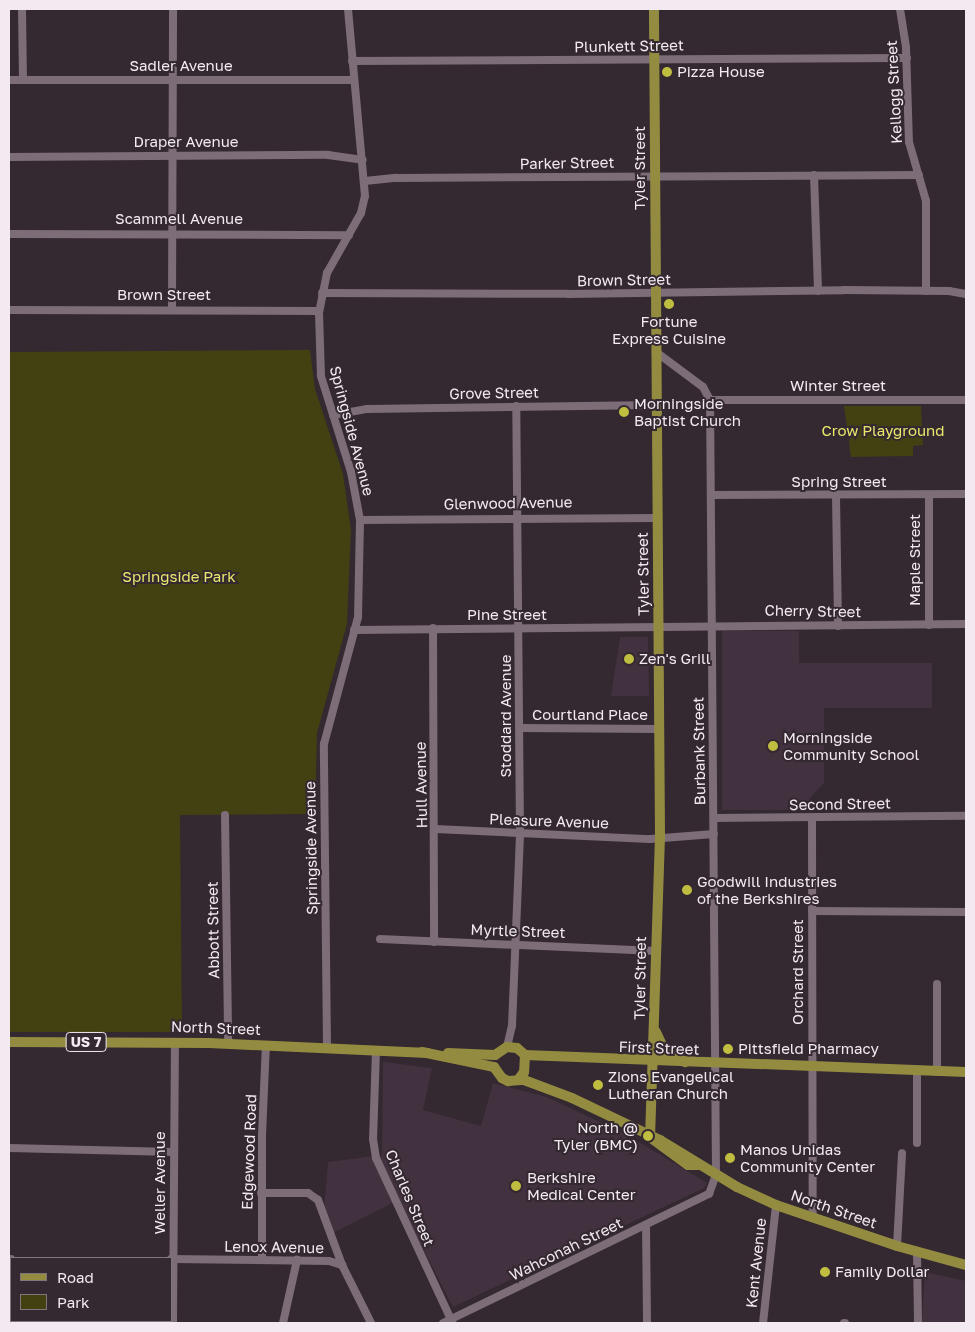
<!DOCTYPE html>
<style>
body{margin:0}
#map{position:relative;width:975px;height:1332px;overflow:hidden;background:#342831;font-family:"Golos Text",sans-serif}
div>[style]{position:absolute}
[style*='--x']{left:calc(var(--x)*1px);top:calc(var(--y)*1px);width:calc(var(--w)*1px);rotate:calc(var(--a)*1deg)}
.built>*{inset:0;background:#42313e}
.green>*{inset:0;background:#424112}
.minor>*{height:8px;margin:-4px;padding:0 4px;transform-origin:4px;border-radius:4px;background:#7c6d78}
.major>*{height:10px;margin:-5px;padding:0 5px;transform-origin:5px;border-radius:5px;background:#938c40}
.dots>*{width:14px;height:14px;translate:-50% -50%;box-sizing:border-box;border:2px solid #342831;border-radius:50%}
span{translate:-50% -50%;white-space:nowrap;text-align:center;line-height:1.15;-webkit-text-stroke:4px #342831;paint-order:stroke}
.shield-label span{padding:1px 4px;background:#342831;border:1px solid;border-radius:4px;-webkit-text-stroke-width:0}
.shield-label{font-size:14px;color:#f2eaf0;font-weight:700}
.street-label{font-size:15px;color:#f2eaf0}
.poi-label{font-size:15px;color:#f2eaf0}
.left{translate:0 -50%;text-align:left}
.right{translate:-100% -50%;text-align:right}
.park-label{font-size:15px;color:#e9e86c}
.frame{position:absolute;inset:0;border:10px solid #f2eaf0;pointer-events:none}
.legend{position:absolute;left:10px;top:1257px;width:162px;height:65px;box-sizing:border-box;background:#342831;border:1px solid #80767d;margin:0;padding:6px 9px;list-style:none;font-size:15px;color:#f2eaf0}
.legend li{display:flex;align-items:center;gap:10px;height:25px}
.legend b{width:25px;border:1px solid #80767d}
</style>
<div id="map">
<div class="built">
<div style="clip-path:polygon(722px 631px,799px 631px,799px 663px,932px 663px,932px 708px,824px 708px,824px 783px,799px 810px,722px 810px)"></div>
<div style="clip-path:polygon(620px 637px,648px 637px,649px 696px,611px 696px)"></div>
<div style="clip-path:polygon(383px 1062px,432px 1068px,423px 1110px,481px 1126px,493px 1083px,547px 1097px,629px 1136px,707px 1183px,704px 1188px,453px 1307px,398px 1200px,333px 1233px,324px 1209px,328px 1162px,382px 1155px)"></div>
<div style="clip-path:polygon(925px 1272px,966px 1281px,966px 1323px,922px 1323px)"></div>
</div>
<div class="green">
<div style="clip-path:polygon(310px 350px,315px 389px,343px 474px,351px 530px,347px 624px,317px 733px,315px 814px,180px 815px,182px 1032px,9px 1032px,9px 352px)"></div>
<div style="clip-path:polygon(844px 406px,921px 406px,923px 445px,913px 446px,913px 456px,851px 457px)"></div>
</div>
<div class="minor">
<div style="--x:22;--y:9;--w:71;--a:89.2"></div>
<div style="--x:900;--y:9;--w:39;--a:81"></div>
<div style="--x:906;--y:48;--w:94;--a:88.2"></div>
<div style="--x:909;--y:142;--w:61;--a:73.9"></div>
<div style="--x:926;--y:201;--w:90;--a:90"></div>
<div style="--x:352;--y:61;--w:555;--a:-0.31"></div>
<div style="--x:9;--y:80;--w:344;--a:0"></div>
<div style="--x:9;--y:157;--w:319;--a:-0.4"></div>
<div style="--x:328;--y:155;--w:35;--a:8"></div>
<div style="--x:814;--y:175;--w:116;--a:88"></div>
<div style="--x:365;--y:181;--w:31;--a:-6"></div>
<div style="--x:396;--y:178;--w:523;--a:-0.33"></div>
<div style="--x:9;--y:234;--w:340;--a:0.2"></div>
<div style="--x:322;--y:293;--w:246;--a:0.2"></div>
<div style="--x:568;--y:294;--w:276;--a:-0.8"></div>
<div style="--x:844;--y:290;--w:105;--a:0.5"></div>
<div style="--x:949;--y:291;--w:17;--a:10"></div>
<div style="--x:172;--y:309;--w:300;--a:-89.8"></div>
<div style="--x:9;--y:310;--w:310;--a:0.2"></div>
<div style="--x:710;--y:400;--w:256;--a:0"></div>
<div style="--x:333;--y:415;--w:35;--a:-10"></div>
<div style="--x:367;--y:409;--w:289;--a:-0.8"></div>
<div style="--x:712;--y:495;--w:254;--a:-0.2"></div>
<div style="--x:836;--y:496;--w:130;--a:89.1"></div>
<div style="--x:360;--y:520;--w:297;--a:-0.4"></div>
<div style="--x:929;--y:625;--w:130;--a:-90"></div>
<div style="--x:433;--y:628;--w:314;--a:89.8"></div>
<div style="--x:354;--y:630;--w:612;--a:-0.56"></div>
<div style="--x:520;--y:728;--w:139;--a:0.4"></div>
<div style="--x:225;--y:815;--w:228;--a:89.2"></div>
<div style="--x:714;--y:818;--w:252;--a:-0.5"></div>
<div style="--x:812;--y:818;--w:398;--a:89.9"></div>
<div style="--x:435;--y:829;--w:215;--a:2.7"></div>
<div style="--x:650;--y:839;--w:64;--a:-4.5"></div>
<div style="--x:812;--y:911;--w:154;--a:0.4"></div>
<div style="--x:380;--y:939;--w:276;--a:2.5"></div>
<div style="--x:937;--y:984;--w:88;--a:90"></div>
<div style="--x:507;--y:1047;--w:22;--a:-77"></div>
<div style="--x:512;--y:1026;--w:192;--a:-87.6"></div>
<div style="--x:520;--y:834;--w:428;--a:-90.5"></div>
<div style="--x:327;--y:1048;--w:304;--a:-90.6"></div>
<div style="--x:324;--y:744;--w:131;--a:-75"></div>
<div style="--x:358;--y:617;--w:97;--a:-88.8"></div>
<div style="--x:360;--y:520;--w:49;--a:-100.6"></div>
<div style="--x:351;--y:472;--w:101;--a:-107.4"></div>
<div style="--x:321;--y:376;--w:63;--a:-91.8"></div>
<div style="--x:319;--y:313;--w:41;--a:-78.7"></div>
<div style="--x:327;--y:273;--w:69;--a:-60.5"></div>
<div style="--x:361;--y:213;--w:17;--a:-77"></div>
<div style="--x:365;--y:196;--w:188;--a:-95.2"></div>
<div style="--x:376;--y:1050;--w:89;--a:91.9"></div>
<div style="--x:373;--y:1139;--w:19;--a:81"></div>
<div style="--x:376;--y:1158;--w:181;--a:65.1"></div>
<div style="--x:917;--y:1072;--w:71;--a:90"></div>
<div style="--x:9;--y:1148;--w:165;--a:1.4"></div>
<div style="--x:261;--y:1193;--w:47;--a:0"></div>
<div style="--x:308;--y:1193;--w:12;--a:35"></div>
<div style="--x:318;--y:1200;--w:69;--a:69.7"></div>
<div style="--x:646;--y:1225;--w:98;--a:89.4"></div>
<div style="--x:897;--y:1246;--w:93;--a:-86.9"></div>
<div style="--x:917;--y:1252;--w:71;--a:89.2"></div>
<div style="--x:9;--y:1259;--w:2;--a:0"></div>
<div style="--x:171;--y:1259;--w:158;--a:0.7"></div>
<div style="--x:329;--y:1261;--w:14;--a:17"></div>
<div style="--x:342;--y:1265;--w:65;--a:63.4"></div>
<div style="--x:262;--y:1259;--w:124;--a:-90"></div>
<div style="--x:262;--y:1135;--w:90;--a:-87.5"></div>
<div style="--x:173;--y:1323;--w:281;--a:-89.6"></div>
<div style="--x:283;--y:1323;--w:65;--a:-77.5"></div>
<div style="--x:443;--y:1323;--w:296;--a:-25.9"></div>
<div style="--x:709;--y:1194;--w:20;--a:-70"></div>
<div style="--x:716;--y:1175;--w:775;--a:-90.44"></div>
<div style="--x:710;--y:400;--w:15;--a:-118"></div>
<div style="--x:703;--y:387;--w:59;--a:-143.3"></div>
<div style="--x:763;--y:1323;--w:119;--a:-83.7"></div>
<div style="--x:844;--y:1323;--w:1;--a:0"></div>
</div>
<div class="major">
<div style="--x:656;--y:1032;--w:21;--a:65"></div>
<div style="--x:665;--y:1051;--w:23;--a:29"></div>
<div style="--x:9;--y:1042;--w:200;--a:0.3"></div>
<div style="--x:209;--y:1043;--w:219;--a:2.6"></div>
<div style="--x:422;--y:1052;--w:74;--a:11.8"></div>
<div style="--x:494;--y:1067;--w:14;--a:54"></div>
<div style="--x:502;--y:1078;--w:7;--a:27"></div>
<div style="--x:508;--y:1081;--w:16;--a:-4"></div>
<div style="--x:524;--y:1080;--w:51;--a:20.6"></div>
<div style="--x:572;--y:1098;--w:98;--a:25.5"></div>
<div style="--x:660;--y:1140;--w:90;--a:31.4"></div>
<div style="--x:737;--y:1187;--w:43;--a:24.8"></div>
<div style="--x:776;--y:1205;--w:128;--a:18.7"></div>
<div style="--x:897;--y:1246;--w:72;--a:15.4"></div>
<div style="--x:448;--y:1053;--w:47;--a:2.4"></div>
<div style="--x:495;--y:1055;--w:14;--a:-34"></div>
<div style="--x:507;--y:1047;--w:10;--a:6"></div>
<div style="--x:517;--y:1048;--w:11;--a:41"></div>
<div style="--x:525;--y:1055;--w:17;--a:93"></div>
<div style="--x:524;--y:1072;--w:9;--a:126"></div>
<div style="--x:525;--y:1055;--w:441;--a:2.2"></div>
<div style="--x:650;--y:1138;--w:302;--a:-88.1"></div>
<div style="--x:660;--y:836;--w:827;--a:-90.42"></div>
<div style="--x:651;--y:1138;--w:46;--a:36.1"></div>
<div style="--x:688;--y:1165;--w:10;--a:0"></div>
</div>
<div class="dots">
<div style="left:667px;top:72px;background:#c0be41"></div>
<div style="left:669px;top:304px;background:#c0be41"></div>
<div style="left:624px;top:412px;background:#c0be41"></div>
<div style="left:629px;top:659px;background:#c0be41"></div>
<div style="left:773px;top:746px;background:#c0be41"></div>
<div style="left:687px;top:890px;background:#c0be41"></div>
<div style="left:728px;top:1049px;background:#c0be41"></div>
<div style="left:598px;top:1085px;background:#c0be41"></div>
<div style="left:648px;top:1136px;background:#c0be41"></div>
<div style="left:730px;top:1158px;background:#c0be41"></div>
<div style="left:516px;top:1186px;background:#c0be41"></div>
<div style="left:825px;top:1272px;background:#c0be41"></div>
</div>
<div class="shield-label">
<span style="left:86px;top:1042px">US 7</span>
</div>
<div class="street-label">
<span style="left:629px;top:46px;rotate:-1deg">Plunkett Street</span>
<span style="left:181px;top:66px">Sadler Avenue</span>
<span style="left:894px;top:92px;rotate:-93deg">Kellogg Street</span>
<span style="left:186px;top:142px">Draper Avenue</span>
<span style="left:567px;top:163px;rotate:-1deg">Parker Street</span>
<span style="left:640px;top:168px;rotate:-90deg">Tyler Street</span>
<span style="left:179px;top:219px">Scammell Avenue</span>
<span style="left:624px;top:280px;rotate:-1deg">Brown Street</span>
<span style="left:164px;top:295px">Brown Street</span>
<span style="left:838px;top:386px">Winter Street</span>
<span style="left:494px;top:393px;rotate:-1deg">Grove Street</span>
<span style="left:352px;top:431px;rotate:75deg">Springside Avenue</span>
<span style="left:839px;top:482px">Spring Street</span>
<span style="left:508px;top:503px;rotate:-1deg">Glenwood Avenue</span>
<span style="left:915px;top:560px;rotate:-90deg">Maple Street</span>
<span style="left:643px;top:574px;rotate:-91deg">Tyler Street</span>
<span style="left:813px;top:611px;rotate:1deg">Cherry Street</span>
<span style="left:507px;top:615px">Pine Street</span>
<span style="left:590px;top:715px">Courtland Place</span>
<span style="left:506px;top:716px;rotate:-90deg">Stoddard Avenue</span>
<span style="left:699px;top:751px;rotate:-91deg">Burbank Street</span>
<span style="left:421px;top:785px;rotate:-91deg">Hull Avenue</span>
<span style="left:840px;top:804px;rotate:-1deg">Second Street</span>
<span style="left:549px;top:821px;rotate:2deg">Pleasure Avenue</span>
<span style="left:311px;top:848px;rotate:-91deg">Springside Avenue</span>
<span style="left:213px;top:930px;rotate:-91deg">Abbott Street</span>
<span style="left:518px;top:931px;rotate:2deg">Myrtle Street</span>
<span style="left:798px;top:972px;rotate:-90deg">Orchard Street</span>
<span style="left:640px;top:978px;rotate:-89deg">Tyler Street</span>
<span style="left:216px;top:1028px;rotate:2deg">North Street</span>
<span style="left:659px;top:1048px;rotate:2deg">First Street</span>
<span style="left:249px;top:1152px;rotate:-88deg">Edgewood Road</span>
<span style="left:160px;top:1183px;rotate:-90deg">Weller Avenue</span>
<span style="left:410px;top:1198px;rotate:67deg">Charles Street</span>
<span style="left:834px;top:1209px;rotate:19deg">North Street</span>
<span style="left:274px;top:1247px;rotate:1deg">Lenox Avenue</span>
<span style="left:566px;top:1249px;rotate:-26deg">Wahconah Street</span>
<span style="left:756px;top:1263px;rotate:-84deg">Kent Avenue</span>
</div>
<div class="poi-label">
<span class="left" style="left:677px;top:72px">Pizza House</span>
<span style="left:669px;top:330px">Fortune<br>Express Cuisine</span>
<span class="left" style="left:634px;top:412px">Morningside<br>Baptist Church</span>
<span class="left" style="left:639px;top:659px">Zen's Grill</span>
<span class="left" style="left:783px;top:746px">Morningside<br>Community School</span>
<span class="left" style="left:697px;top:890px">Goodwill Industries<br>of the Berkshires</span>
<span class="left" style="left:738px;top:1049px">Pittsfield Pharmacy</span>
<span class="left" style="left:608px;top:1085px">Zions Evangelical<br>Lutheran Church</span>
<span class="right" style="left:638px;top:1136px">North @<br>Tyler (BMC)</span>
<span class="left" style="left:740px;top:1158px">Manos Unidas<br>Community Center</span>
<span class="left" style="left:527px;top:1186px">Berkshire<br>Medical Center</span>
<span class="left" style="left:835px;top:1272px">Family Dollar</span>
</div>
<div class="park-label">
<span style="left:883px;top:431px">Crow Playground</span>
<span style="left:179px;top:577px">Springside Park</span>
</div>
<div class="frame"></div>
<ul class="legend">
<li><b style="height:6px;background:#938c40"></b>Road</li>
<li><b style="height:14px;background:#424112"></b>Park</li>
</ul>
</div>
